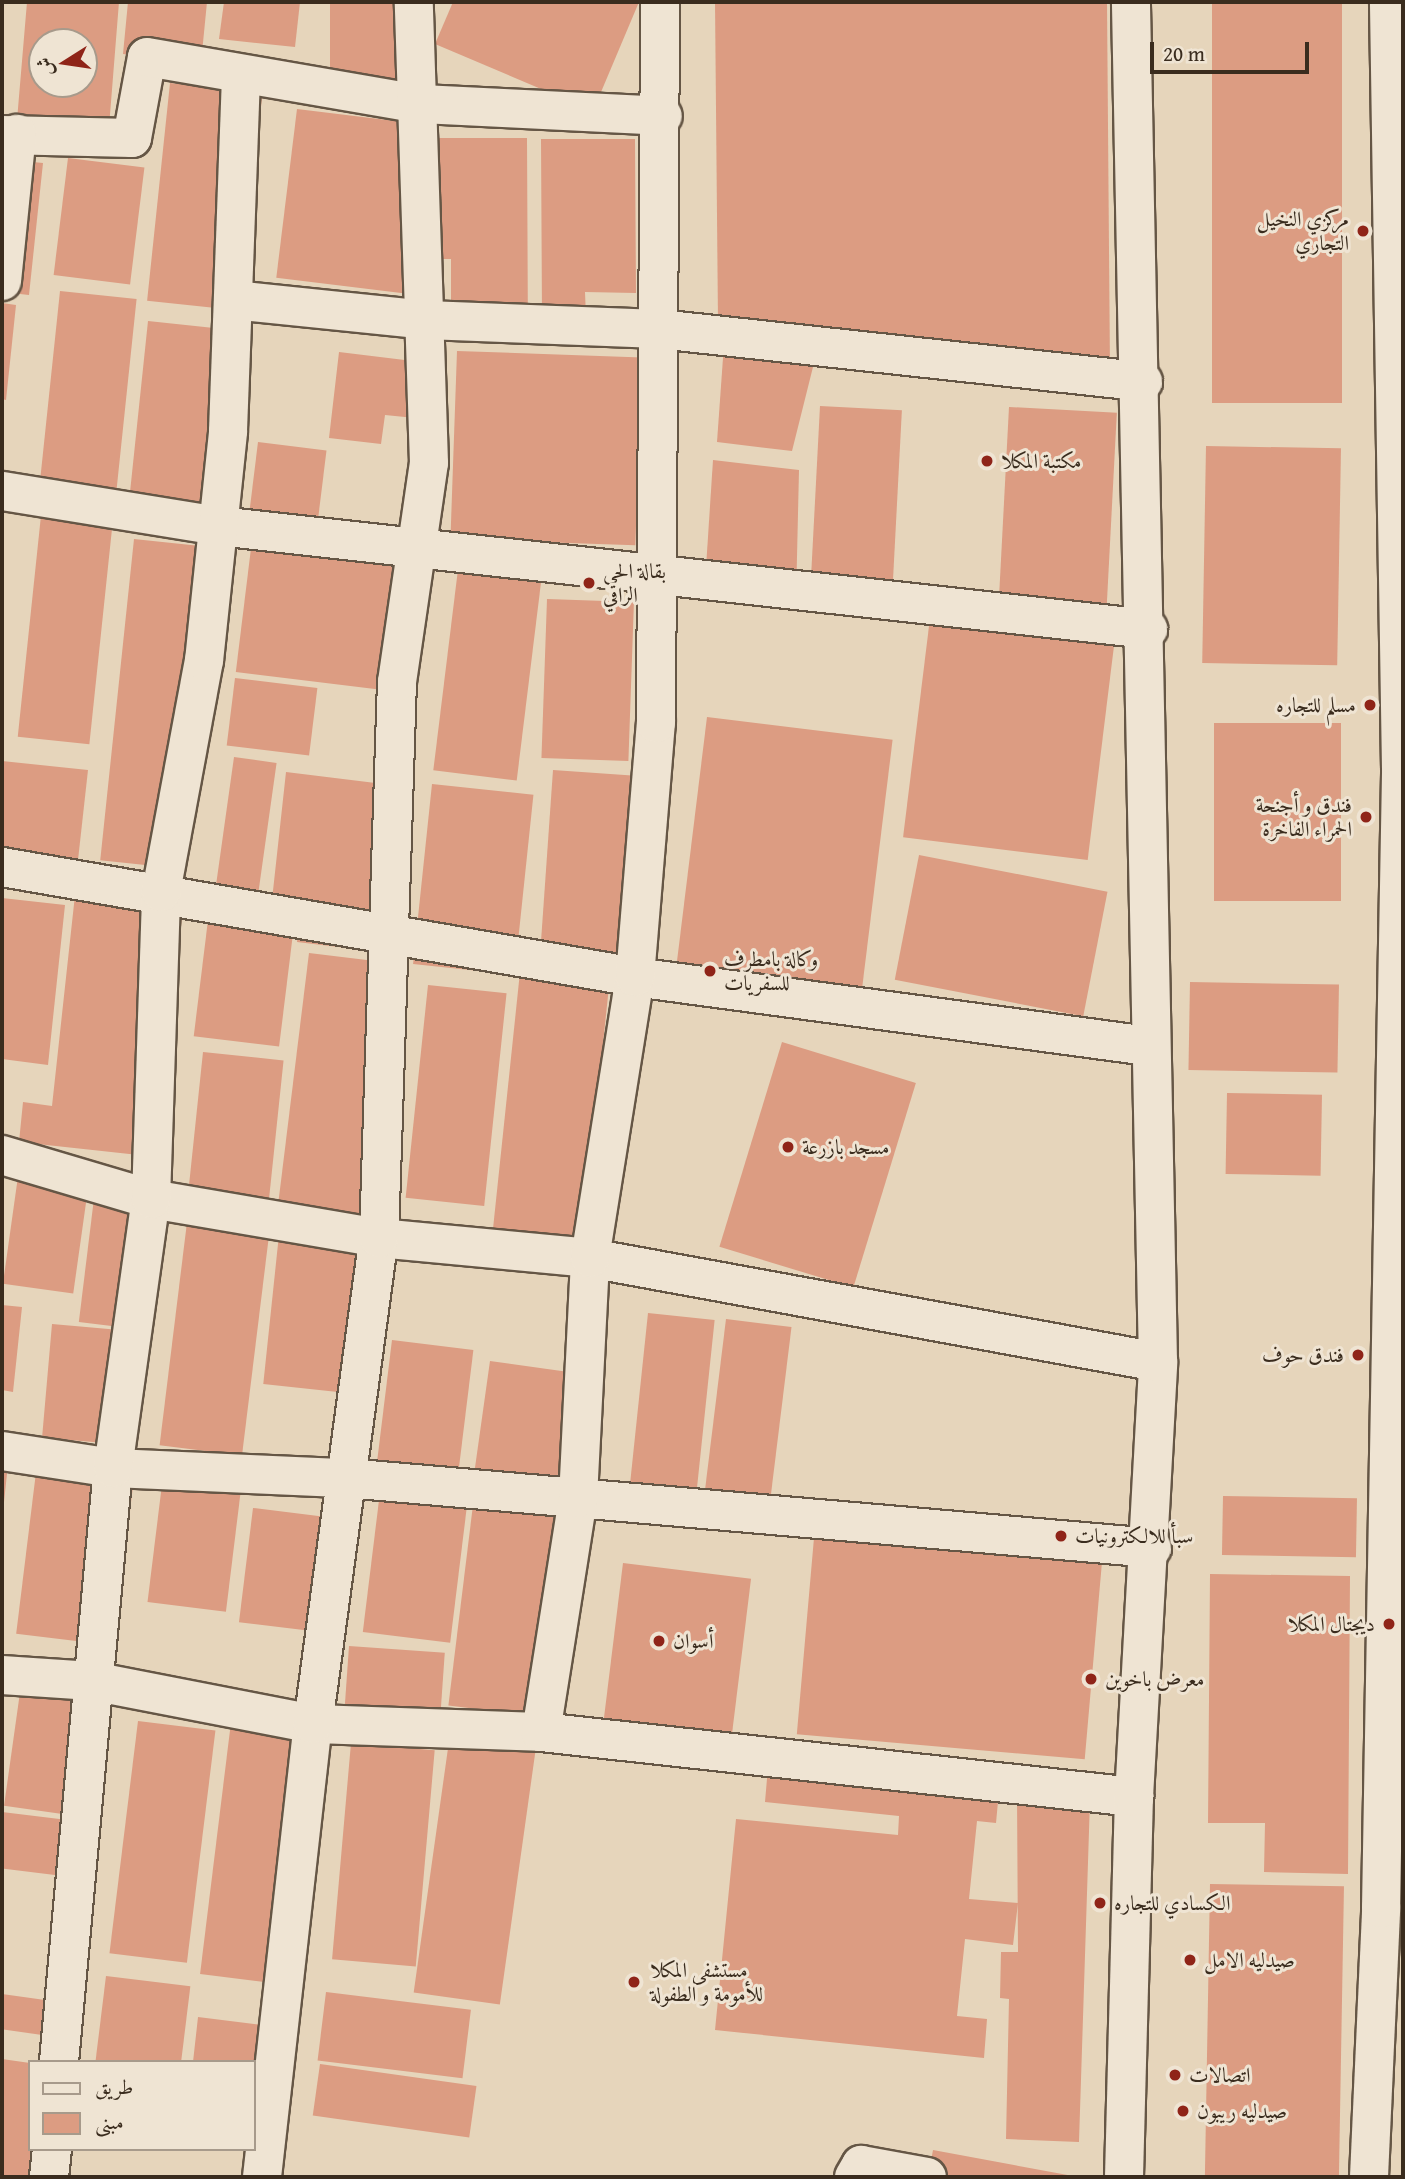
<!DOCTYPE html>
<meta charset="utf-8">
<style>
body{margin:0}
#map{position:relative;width:1405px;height:2179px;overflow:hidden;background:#e6d5bb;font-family:"Gentium Book Plus",Amiri,serif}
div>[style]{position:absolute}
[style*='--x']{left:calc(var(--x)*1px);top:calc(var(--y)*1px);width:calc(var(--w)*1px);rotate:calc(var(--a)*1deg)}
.building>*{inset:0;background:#dc9c82;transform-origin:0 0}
.roads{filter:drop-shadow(2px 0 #655645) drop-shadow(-2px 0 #655645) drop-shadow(0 2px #655645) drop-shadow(0 -2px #655645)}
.street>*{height:38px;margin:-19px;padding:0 19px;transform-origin:19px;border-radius:19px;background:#efe4d3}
.dots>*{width:19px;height:19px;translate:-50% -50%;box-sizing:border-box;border:4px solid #efe4d3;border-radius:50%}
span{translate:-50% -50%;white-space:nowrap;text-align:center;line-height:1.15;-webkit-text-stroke:6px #efe4d3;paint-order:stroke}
.poi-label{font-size:21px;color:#3a2c1e}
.right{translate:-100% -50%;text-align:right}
.left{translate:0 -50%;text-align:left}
.frame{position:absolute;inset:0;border:4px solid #3a2c1e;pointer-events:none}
.legend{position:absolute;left:28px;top:2060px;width:228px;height:91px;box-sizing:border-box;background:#efe4d3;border:2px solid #a79a8b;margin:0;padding:9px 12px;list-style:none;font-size:21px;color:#3a2c1e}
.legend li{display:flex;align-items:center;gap:14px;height:35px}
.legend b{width:35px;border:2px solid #a79a8b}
.north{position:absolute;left:28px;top:28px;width:70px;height:70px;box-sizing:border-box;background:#efe4d3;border:2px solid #a79a8b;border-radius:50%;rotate:258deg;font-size:19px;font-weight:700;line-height:28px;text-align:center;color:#3a2c1e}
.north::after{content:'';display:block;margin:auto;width:24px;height:32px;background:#8f2418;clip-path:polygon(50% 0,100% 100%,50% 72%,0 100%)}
.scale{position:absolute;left:1150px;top:42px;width:159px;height:32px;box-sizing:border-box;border:4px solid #3a2c1e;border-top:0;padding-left:9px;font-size:21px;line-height:24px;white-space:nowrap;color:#3a2c1e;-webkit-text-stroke:5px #efe4d3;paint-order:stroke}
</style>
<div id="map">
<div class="building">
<div style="clip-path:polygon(evenodd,27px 2px,119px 2px,109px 127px,17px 120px,27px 2px,42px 42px,84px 42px,84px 84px,42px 84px,42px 42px)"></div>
<div style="clip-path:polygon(128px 2px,207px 2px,201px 63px,123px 54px)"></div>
<div style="clip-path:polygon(224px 2px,300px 2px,295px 47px,219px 39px)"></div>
<div style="left:330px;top:2px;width:89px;height:100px"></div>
<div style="clip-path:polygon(453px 2px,639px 2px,593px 111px,435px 44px)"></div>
<div style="clip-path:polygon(715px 2px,1107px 2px,1110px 372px,718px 322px)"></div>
<div style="left:1212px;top:2px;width:130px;height:401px"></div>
<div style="left:170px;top:83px;width:93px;height:219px;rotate:6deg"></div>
<div style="left:297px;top:109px;width:130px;height:170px;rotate:7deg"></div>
<div style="clip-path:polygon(431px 138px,527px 138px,528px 342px,451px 342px,451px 259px,431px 259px)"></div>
<div style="clip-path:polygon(541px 139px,635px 139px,636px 293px,585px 292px,586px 317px,542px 317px)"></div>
<div style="left:68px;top:158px;width:77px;height:118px;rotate:7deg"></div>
<div style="clip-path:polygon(2px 159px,43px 163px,29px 295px,2px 292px)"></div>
<div style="left:60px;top:291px;width:77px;height:198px;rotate:6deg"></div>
<div style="clip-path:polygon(2px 303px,16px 305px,6px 400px,2px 399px)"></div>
<div style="left:148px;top:321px;width:90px;height:191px;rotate:6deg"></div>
<div style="clip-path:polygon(724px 344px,813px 367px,792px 451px,717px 442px)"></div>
<div style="left:457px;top:351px;width:185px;height:188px;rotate:2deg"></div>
<div style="clip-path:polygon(339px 352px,421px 362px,415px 418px,385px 415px,381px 444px,329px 438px)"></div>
<div style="left:820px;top:406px;width:82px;height:204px;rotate:3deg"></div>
<div style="left:1009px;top:407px;width:108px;height:201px;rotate:3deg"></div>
<div style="left:258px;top:442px;width:69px;height:78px;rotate:7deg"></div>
<div style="left:1206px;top:446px;width:135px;height:217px;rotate:1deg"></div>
<div style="clip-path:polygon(713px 460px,799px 470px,796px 600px,705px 583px)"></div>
<div style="left:42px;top:506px;width:72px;height:232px;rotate:6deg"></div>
<div style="left:253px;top:532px;width:169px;height:141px;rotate:7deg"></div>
<div style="left:134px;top:539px;width:81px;height:323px;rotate:6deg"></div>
<div style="left:460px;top:553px;width:84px;height:219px;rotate:7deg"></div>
<div style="left:547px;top:599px;width:87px;height:159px;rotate:2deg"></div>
<div style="left:930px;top:618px;width:186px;height:221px;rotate:7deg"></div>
<div style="left:235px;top:678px;width:83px;height:68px;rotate:7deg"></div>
<div style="left:707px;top:717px;width:187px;height:263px;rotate:7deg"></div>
<div style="left:1214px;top:723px;width:127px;height:178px"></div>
<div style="left:234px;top:757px;width:43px;height:141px;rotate:8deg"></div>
<div style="clip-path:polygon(2px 761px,88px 770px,74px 896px,2px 888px)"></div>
<div style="left:553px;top:770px;width:79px;height:179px;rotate:4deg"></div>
<div style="clip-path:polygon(286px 772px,408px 787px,388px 953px,297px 942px,299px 922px,270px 918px)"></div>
<div style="left:432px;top:784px;width:102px;height:181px;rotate:6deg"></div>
<div style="left:919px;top:855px;width:192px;height:127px;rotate:11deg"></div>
<div style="clip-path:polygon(75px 895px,183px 907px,157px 1157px,19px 1142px,23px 1102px,52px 1106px)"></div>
<div style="clip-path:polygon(2px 898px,65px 905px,48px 1065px,2px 1059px)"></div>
<div style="left:208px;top:920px;width:86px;height:117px;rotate:7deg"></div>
<div style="left:309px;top:953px;width:83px;height:254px;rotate:7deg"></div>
<div style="left:520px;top:972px;width:90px;height:264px;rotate:6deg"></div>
<div style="left:1190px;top:982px;width:149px;height:88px;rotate:1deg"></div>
<div style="left:428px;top:985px;width:79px;height:214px;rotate:6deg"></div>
<div style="left:782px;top:1042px;width:140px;height:214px;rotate:17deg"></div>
<div style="left:203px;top:1052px;width:81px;height:142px;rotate:6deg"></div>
<div style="left:1227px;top:1093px;width:95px;height:81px;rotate:1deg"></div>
<div style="left:21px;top:1155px;width:71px;height:130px;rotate:8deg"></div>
<div style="left:97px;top:1174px;width:64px;height:149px;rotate:7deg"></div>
<div style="left:188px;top:1214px;width:83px;height:233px;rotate:7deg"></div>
<div style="left:280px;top:1225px;width:103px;height:160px;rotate:6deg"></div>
<div style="clip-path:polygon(2px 1305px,22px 1307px,13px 1392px,2px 1390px)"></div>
<div style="left:648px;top:1313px;width:67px;height:180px;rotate:6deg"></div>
<div style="left:726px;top:1319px;width:66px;height:192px;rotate:7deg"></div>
<div style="left:52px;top:1324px;width:88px;height:114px;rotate:5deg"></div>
<div style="left:392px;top:1340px;width:82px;height:135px;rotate:7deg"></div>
<div style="left:490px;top:1361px;width:83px;height:121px;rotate:8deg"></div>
<div style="clip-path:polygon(2px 1454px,9px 1455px,4px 1502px,2px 1502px)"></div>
<div style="left:38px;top:1456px;width:98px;height:179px;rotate:7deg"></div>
<div style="left:163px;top:1476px;width:79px;height:127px;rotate:7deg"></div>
<div style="left:380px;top:1492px;width:88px;height:141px;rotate:7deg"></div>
<div style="left:1223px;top:1496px;width:134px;height:59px;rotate:1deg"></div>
<div style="left:473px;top:1505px;width:83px;height:202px;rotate:7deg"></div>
<div style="left:253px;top:1508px;width:90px;height:115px;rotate:7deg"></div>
<div style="left:816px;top:1515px;width:289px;height:220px;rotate:5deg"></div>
<div style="left:623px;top:1563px;width:129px;height:179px;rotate:7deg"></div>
<div style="clip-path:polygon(1210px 1574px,1350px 1576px,1348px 1874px,1264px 1872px,1265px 1823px,1208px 1823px)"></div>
<div style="left:349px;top:1646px;width:96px;height:87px;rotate:4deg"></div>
<div style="left:22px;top:1678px;width:91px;height:129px;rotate:8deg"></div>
<div style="left:232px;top:1714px;width:88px;height:262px;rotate:7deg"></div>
<div style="left:138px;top:1721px;width:78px;height:234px;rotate:7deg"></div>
<div style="left:450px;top:1734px;width:87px;height:261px;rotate:8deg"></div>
<div style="left:351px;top:1743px;width:84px;height:217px;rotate:5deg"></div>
<div style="clip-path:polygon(768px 1767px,999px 1791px,996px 1823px,977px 1821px,969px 1899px,1018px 1903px,1013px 1945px,965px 1939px,957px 2016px,987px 2019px,984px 2058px,715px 2030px,736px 1819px,898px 1835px,899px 1816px,765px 1802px)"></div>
<div style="clip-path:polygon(1017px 1797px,1090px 1800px,1079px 2142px,1006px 2139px,1009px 1999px,1000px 1998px,1001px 1952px,1018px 1952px)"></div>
<div style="left:2px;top:1812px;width:95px;height:56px;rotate:7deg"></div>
<div style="left:1210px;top:1884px;width:134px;height:293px;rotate:1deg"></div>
<div style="left:106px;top:1976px;width:85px;height:87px;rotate:7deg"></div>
<div style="left:326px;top:1992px;width:146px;height:69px;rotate:7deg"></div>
<div style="left:2px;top:1994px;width:76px;height:35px;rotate:8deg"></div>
<div style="clip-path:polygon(198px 2017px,287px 2028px,254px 2120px,254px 2062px,193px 2062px)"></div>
<div style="clip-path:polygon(2px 2059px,30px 2063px,30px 2149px,55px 2149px,52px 2177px,2px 2177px)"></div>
<div style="left:320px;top:2064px;width:158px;height:52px;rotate:8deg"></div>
<div style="clip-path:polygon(933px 2150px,1073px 2176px,1073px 2177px,928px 2177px)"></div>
</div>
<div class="roads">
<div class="street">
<div style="--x:2;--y:135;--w:130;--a:1.3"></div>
<div style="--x:132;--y:138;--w:82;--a:-79.5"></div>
<div style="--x:147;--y:57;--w:277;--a:9.8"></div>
<div style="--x:420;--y:104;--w:243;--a:2.8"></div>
<div style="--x:2;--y:281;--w:148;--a:-84.2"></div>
<div style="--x:233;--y:300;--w:194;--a:5.9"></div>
<div style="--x:426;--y:320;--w:233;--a:2.2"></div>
<div style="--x:659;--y:329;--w:487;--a:6.2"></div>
<div style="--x:2;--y:491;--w:219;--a:9.2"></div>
<div style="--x:218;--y:526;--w:936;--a:6.32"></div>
<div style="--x:2;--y:867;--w:642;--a:9.86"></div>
<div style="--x:635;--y:977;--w:518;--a:7.66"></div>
<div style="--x:2;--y:1155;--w:155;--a:16.5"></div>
<div style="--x:151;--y:1199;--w:231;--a:9.7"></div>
<div style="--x:379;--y:1238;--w:212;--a:5.4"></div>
<div style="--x:590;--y:1258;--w:577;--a:10.38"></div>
<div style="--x:2;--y:1451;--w:112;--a:8.7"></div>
<div style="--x:113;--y:1468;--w:233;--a:2.5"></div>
<div style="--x:346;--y:1478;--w:809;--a:4.96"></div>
<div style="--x:2;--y:1675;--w:90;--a:3.8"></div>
<div style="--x:92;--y:1681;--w:225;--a:11"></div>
<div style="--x:313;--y:1724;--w:228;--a:2"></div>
<div style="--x:541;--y:1732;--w:597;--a:6.26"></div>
<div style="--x:541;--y:1732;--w:237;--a:-81"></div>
<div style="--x:578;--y:1498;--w:240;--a:-87.1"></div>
<div style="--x:590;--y:1258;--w:285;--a:-80.9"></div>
<div style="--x:635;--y:977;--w:255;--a:-85.3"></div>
<div style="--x:656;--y:723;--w:721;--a:-89.68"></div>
<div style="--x:59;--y:2062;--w:596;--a:-84.81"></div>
<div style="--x:113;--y:1468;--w:272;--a:-82"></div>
<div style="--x:151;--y:1199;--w:307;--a:-88.1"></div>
<div style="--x:161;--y:892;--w:235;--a:-79.5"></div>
<div style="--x:204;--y:661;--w:231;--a:-84"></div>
<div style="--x:228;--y:431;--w:355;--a:-87.9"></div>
<div style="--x:49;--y:2177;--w:28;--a:-84"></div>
<div style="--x:262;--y:2177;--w:456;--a:-83.6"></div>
<div style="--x:313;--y:1724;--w:490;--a:-82.3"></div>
<div style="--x:379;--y:1238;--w:556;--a:-88.15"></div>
<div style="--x:397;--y:682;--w:221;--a:-81.7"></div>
<div style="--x:429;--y:463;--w:461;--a:-91.9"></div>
<div style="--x:854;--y:2177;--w:14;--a:-60"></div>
<div style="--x:861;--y:2165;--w:67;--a:10.3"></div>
<div style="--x:1124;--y:2177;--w:380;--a:-88.5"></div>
<div style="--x:1134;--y:1797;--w:436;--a:-86.8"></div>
<div style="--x:1158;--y:1362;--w:1360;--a:-91.14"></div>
<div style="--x:1369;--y:2177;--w:269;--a:-87.4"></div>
<div style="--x:1381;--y:1908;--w:1139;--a:-88.99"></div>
<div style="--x:1401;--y:769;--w:767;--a:-90.9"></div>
</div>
</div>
<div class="dots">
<div style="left:1363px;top:231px;background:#8f2418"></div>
<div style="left:987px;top:461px;background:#8f2418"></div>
<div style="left:589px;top:583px;background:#8f2418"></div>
<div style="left:1370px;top:705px;background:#8f2418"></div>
<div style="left:1366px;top:817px;background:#8f2418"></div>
<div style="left:710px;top:971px;background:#8f2418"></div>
<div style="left:788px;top:1147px;background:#8f2418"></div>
<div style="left:1358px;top:1355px;background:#8f2418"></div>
<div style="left:1061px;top:1536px;background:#8f2418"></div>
<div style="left:1389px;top:1624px;background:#8f2418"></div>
<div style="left:659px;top:1641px;background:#8f2418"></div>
<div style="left:1091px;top:1679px;background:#8f2418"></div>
<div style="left:1100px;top:1903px;background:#8f2418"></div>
<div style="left:1190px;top:1960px;background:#8f2418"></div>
<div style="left:634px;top:1982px;background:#8f2418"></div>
<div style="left:1175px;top:2075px;background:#8f2418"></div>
<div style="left:1183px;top:2111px;background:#8f2418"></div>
</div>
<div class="poi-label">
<span class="right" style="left:1349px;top:231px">مركزي النخيل<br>التجاري</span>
<span class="left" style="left:1001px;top:461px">مكتبة المكلا</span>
<span class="left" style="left:603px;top:583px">بقالة الحي<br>الراقي</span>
<span class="right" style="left:1356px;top:705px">مسلم للتجاره</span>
<span class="right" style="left:1352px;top:817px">فندق و أجنحة<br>الحمراء الفاخرة</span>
<span class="left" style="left:724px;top:971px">وكالة بامطرف<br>للسفريات</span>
<span class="left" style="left:802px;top:1147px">مسجد بازرعة</span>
<span class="right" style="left:1344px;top:1355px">فندق حوف</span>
<span class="left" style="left:1075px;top:1536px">سبأ للالكترونيات</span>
<span class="right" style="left:1375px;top:1624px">ديجتال المكلا</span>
<span class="left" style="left:673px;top:1641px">أسوان</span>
<span class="left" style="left:1105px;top:1679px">معرض باخوين</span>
<span class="left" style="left:1114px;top:1903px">الكسادي للتجاره</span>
<span class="left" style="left:1204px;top:1960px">صيدليه الامل</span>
<span class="left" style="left:650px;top:1982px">مستشفى المكلا<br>للأمومة و الطفولة</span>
<span class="left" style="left:1189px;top:2075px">اتصالات</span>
<span class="left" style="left:1197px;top:2111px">صيدليه ريبون</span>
</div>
<div class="frame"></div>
<ul class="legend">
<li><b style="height:9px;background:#efe4d3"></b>طريق</li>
<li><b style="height:19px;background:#dc9c82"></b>مبنى</li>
</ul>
<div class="north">ش</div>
<div class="scale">20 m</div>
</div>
